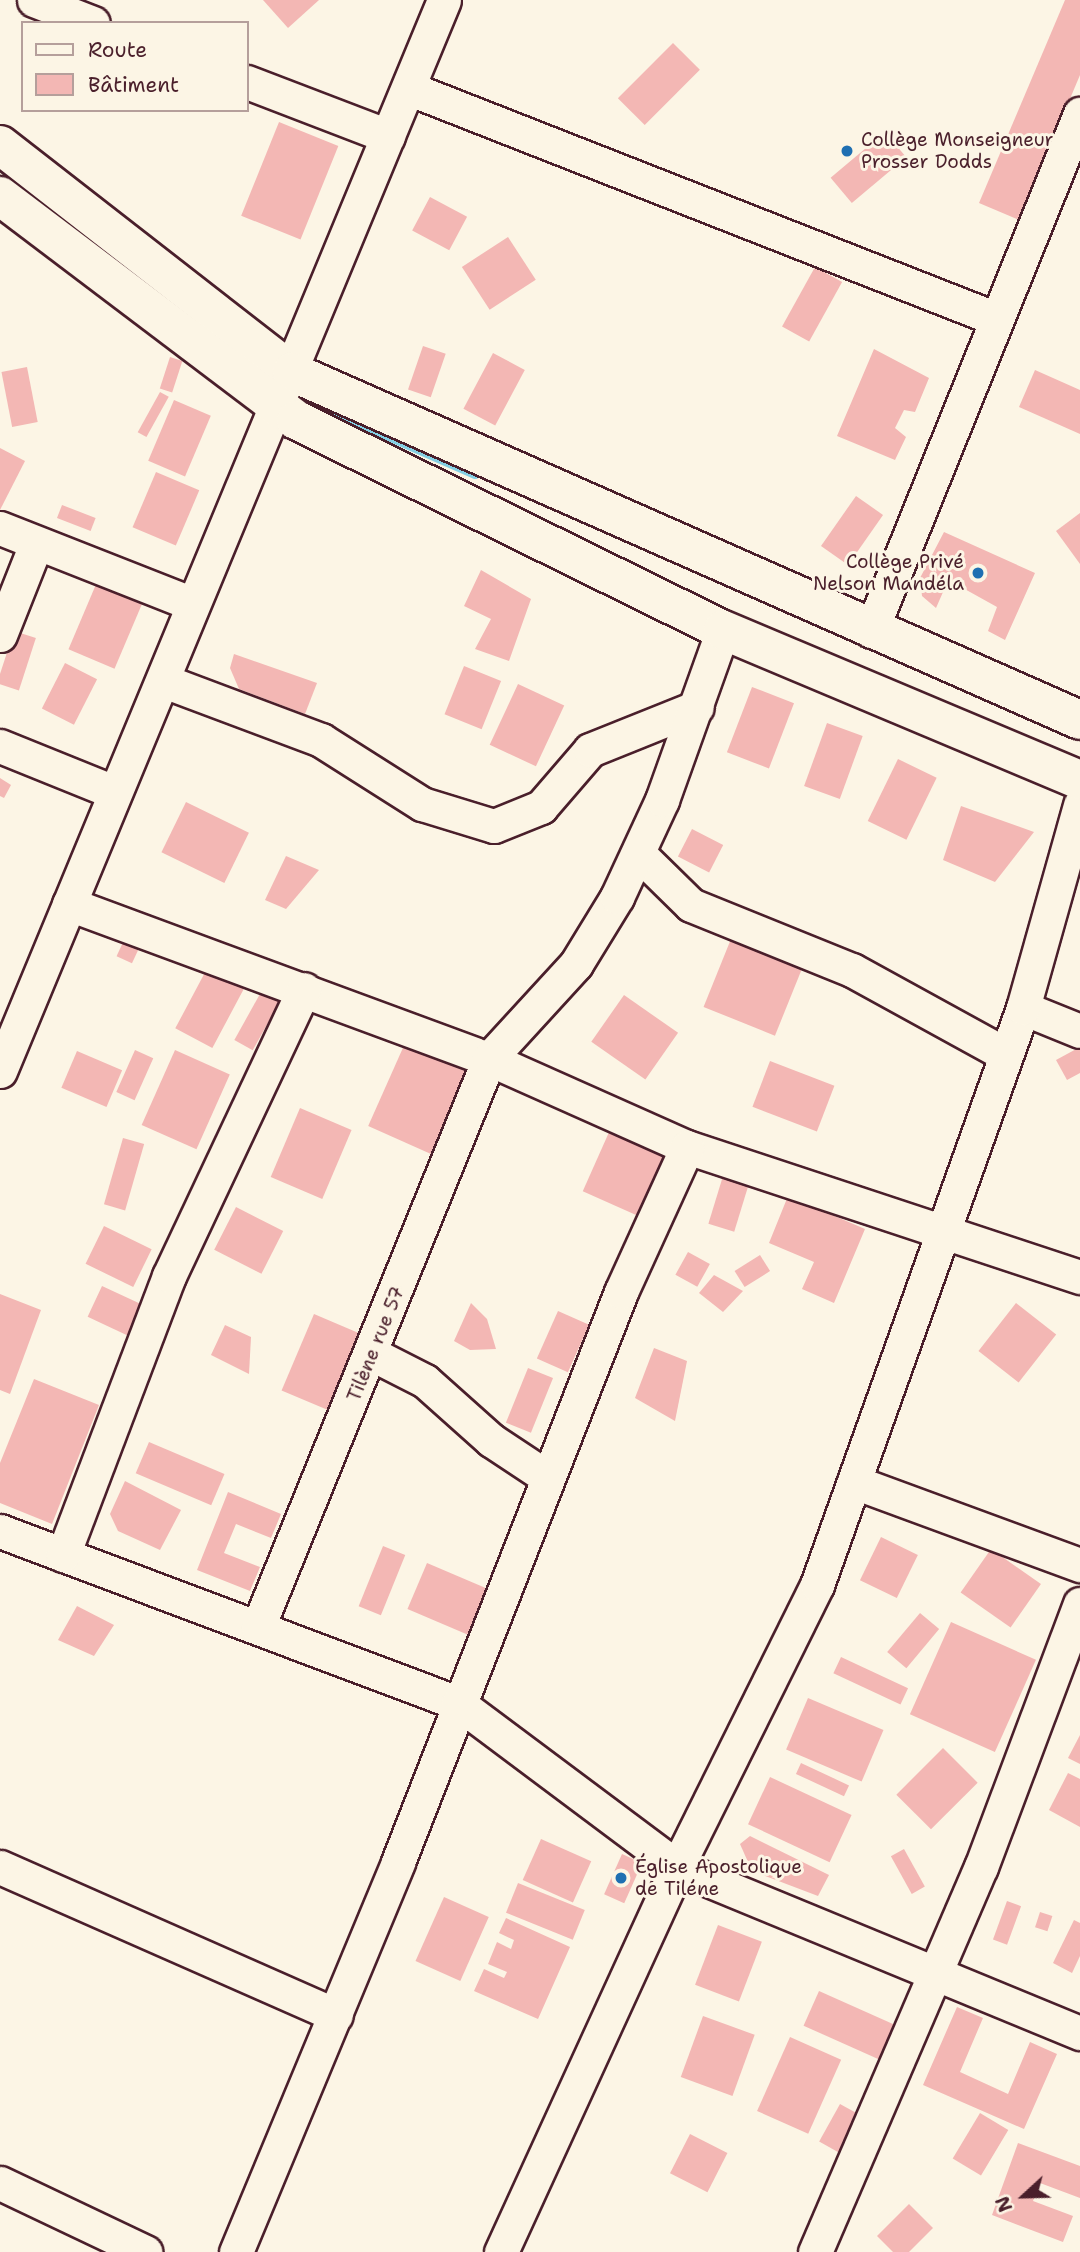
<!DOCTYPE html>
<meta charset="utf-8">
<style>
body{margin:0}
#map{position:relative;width:1080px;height:2252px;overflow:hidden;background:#fcf5e5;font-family:"Shantell Sans",sans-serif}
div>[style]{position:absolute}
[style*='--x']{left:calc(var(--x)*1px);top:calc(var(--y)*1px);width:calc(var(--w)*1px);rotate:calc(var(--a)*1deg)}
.stream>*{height:9px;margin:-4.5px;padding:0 4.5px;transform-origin:4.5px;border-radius:4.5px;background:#84cfe4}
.building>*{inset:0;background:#f3b7b4;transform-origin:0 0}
.roads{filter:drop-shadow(2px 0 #4a1f2b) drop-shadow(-2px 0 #4a1f2b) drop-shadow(0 2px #4a1f2b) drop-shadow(0 -2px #4a1f2b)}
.minor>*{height:33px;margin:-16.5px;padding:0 16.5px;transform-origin:16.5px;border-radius:16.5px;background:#fcf5e5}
.tertiary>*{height:38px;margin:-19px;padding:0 19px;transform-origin:19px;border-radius:19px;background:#fcf5e5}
.dots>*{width:19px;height:19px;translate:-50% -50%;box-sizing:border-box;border:4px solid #fcf5e5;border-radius:50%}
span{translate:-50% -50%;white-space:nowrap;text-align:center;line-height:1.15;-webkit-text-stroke:6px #fcf5e5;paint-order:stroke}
.poi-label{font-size:19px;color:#4a1f2b}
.left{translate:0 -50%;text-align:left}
.right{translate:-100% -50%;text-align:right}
.street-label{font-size:19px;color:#4a1f2b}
.legend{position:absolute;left:21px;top:21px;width:228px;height:91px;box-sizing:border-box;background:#fcf5e5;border:2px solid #b59f9b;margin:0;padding:9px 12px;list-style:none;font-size:21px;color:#4a1f2b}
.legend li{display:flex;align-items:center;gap:14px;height:35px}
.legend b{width:35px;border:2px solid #b59f9b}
.north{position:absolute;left:989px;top:2161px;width:70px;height:70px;-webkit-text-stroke:5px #fcf5e5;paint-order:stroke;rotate:248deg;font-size:19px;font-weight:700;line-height:28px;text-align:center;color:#4a1f2b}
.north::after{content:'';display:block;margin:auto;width:24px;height:32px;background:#4a1f2b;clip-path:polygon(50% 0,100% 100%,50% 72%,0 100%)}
</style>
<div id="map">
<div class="stream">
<div style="--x:319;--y:406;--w:170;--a:23.6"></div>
</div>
<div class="building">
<div style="clip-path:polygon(263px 0,319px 0,288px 28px)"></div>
<div style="clip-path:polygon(1065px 0,1080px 0,1080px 75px,1019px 220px,979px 203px)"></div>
<div style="left:673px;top:43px;width:38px;height:78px;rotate:45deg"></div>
<div style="left:279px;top:122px;width:64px;height:101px;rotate:22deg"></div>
<div style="left:885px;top:132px;width:33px;height:71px;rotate:50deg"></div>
<div style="left:430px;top:197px;width:42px;height:38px;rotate:28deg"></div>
<div style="left:508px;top:237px;width:51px;height:55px;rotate:57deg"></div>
<div style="left:815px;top:267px;width:31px;height:68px;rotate:29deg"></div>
<div style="left:423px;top:346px;width:24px;height:46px;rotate:19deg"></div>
<div style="clip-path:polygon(874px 349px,929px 378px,915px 412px,904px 410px,895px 428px,906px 437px,895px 460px,837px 436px)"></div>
<div style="left:493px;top:353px;width:36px;height:63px;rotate:28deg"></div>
<div style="left:170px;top:357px;width:13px;height:33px;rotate:18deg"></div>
<div style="left:27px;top:367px;width:56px;height:26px;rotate:79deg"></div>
<div style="clip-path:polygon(1035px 370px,1080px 390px,1080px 434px,1019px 407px)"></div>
<div style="left:160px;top:392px;width:10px;height:46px;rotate:29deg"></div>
<div style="left:174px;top:400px;width:40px;height:66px;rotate:23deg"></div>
<div style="clip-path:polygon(0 448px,25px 461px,0 510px)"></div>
<div style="left:156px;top:472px;width:47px;height:60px;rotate:23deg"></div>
<div style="left:856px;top:496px;width:33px;height:61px;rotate:35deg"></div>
<div style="left:62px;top:505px;width:36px;height:14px;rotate:21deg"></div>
<div style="clip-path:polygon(1080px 513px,1080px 564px,1056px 531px)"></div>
<div style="clip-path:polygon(944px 532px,1035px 573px,1005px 640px,988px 631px,997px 607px,961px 587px,947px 583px,936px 608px,922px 596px,920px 578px)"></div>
<div style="clip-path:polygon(481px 570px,531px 599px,509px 661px,475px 649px,491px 619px,464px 606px)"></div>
<div style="left:97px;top:582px;width:50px;height:73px;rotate:23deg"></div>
<div style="left:14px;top:631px;width:23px;height:55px;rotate:18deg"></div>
<div style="clip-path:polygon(234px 654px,317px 683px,305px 714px,239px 689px,230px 668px)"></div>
<div style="left:65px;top:663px;width:36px;height:51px;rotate:27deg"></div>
<div style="left:464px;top:666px;width:40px;height:52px;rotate:22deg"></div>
<div style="left:518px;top:684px;width:51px;height:67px;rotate:25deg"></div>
<div style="left:752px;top:687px;width:45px;height:70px;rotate:21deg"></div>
<div style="left:827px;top:723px;width:38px;height:67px;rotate:20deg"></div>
<div style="left:898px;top:759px;width:43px;height:69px;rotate:26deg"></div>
<div style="clip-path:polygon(0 778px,11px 785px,4px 798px,0 796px)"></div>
<div style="left:186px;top:802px;width:70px;height:56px;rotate:26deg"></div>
<div style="clip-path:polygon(961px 806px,1034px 832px,995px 882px,943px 860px)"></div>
<div style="left:692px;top:829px;width:35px;height:31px;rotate:27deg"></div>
<div style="clip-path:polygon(286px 856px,319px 870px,286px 909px,265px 900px)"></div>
<div style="left:735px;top:929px;width:77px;height:84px;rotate:22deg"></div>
<div style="left:125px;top:938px;width:17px;height:20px;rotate:25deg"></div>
<div style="left:210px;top:963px;width:42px;height:74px;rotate:28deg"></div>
<div style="left:261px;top:992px;width:21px;height:55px;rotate:29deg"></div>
<div style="left:624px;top:995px;width:66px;height:57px;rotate:35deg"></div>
<div style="left:406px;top:1041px;width:73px;height:93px;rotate:24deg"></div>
<div style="clip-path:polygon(1080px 1047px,1080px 1073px,1067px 1080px,1056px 1060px)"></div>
<div style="left:135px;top:1050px;width:20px;height:46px;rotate:24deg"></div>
<div style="left:175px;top:1050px;width:60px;height:82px;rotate:24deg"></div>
<div style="left:77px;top:1051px;width:49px;height:40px;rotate:23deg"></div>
<div style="left:770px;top:1061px;width:69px;height:49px;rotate:21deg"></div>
<div style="left:300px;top:1108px;width:56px;height:75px;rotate:23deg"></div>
<div style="left:610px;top:1130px;width:70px;height:67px;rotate:24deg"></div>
<div style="left:123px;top:1138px;width:22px;height:69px;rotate:16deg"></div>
<div style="left:723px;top:1176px;width:27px;height:50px;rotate:17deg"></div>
<div style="clip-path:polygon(788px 1196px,865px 1229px,834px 1303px,802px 1289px,814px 1262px,769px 1243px)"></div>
<div style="left:236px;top:1207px;width:53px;height:48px;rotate:27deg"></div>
<div style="left:104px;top:1226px;width:53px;height:42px;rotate:26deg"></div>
<div style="left:688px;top:1252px;width:25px;height:26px;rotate:29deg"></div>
<div style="left:760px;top:1255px;width:19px;height:30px;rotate:58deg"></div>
<div style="clip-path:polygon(714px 1275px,743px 1291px,723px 1312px,699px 1293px)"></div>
<div style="left:102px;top:1286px;width:47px;height:34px;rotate:25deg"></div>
<div style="clip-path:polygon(0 1294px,41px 1310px,10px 1394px,0 1390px)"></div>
<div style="clip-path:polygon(471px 1303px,487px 1319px,496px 1349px,470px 1350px,454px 1341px)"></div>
<div style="left:1016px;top:1303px;width:51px;height:61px;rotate:38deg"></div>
<div style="left:558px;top:1311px;width:34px;height:52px;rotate:24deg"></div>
<div style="left:314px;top:1314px;width:51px;height:83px;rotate:23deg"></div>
<div style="clip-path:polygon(225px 1325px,251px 1337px,249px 1374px,211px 1355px)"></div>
<div style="clip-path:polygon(654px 1348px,687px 1361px,675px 1421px,635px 1398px)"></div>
<div style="left:528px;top:1368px;width:27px;height:59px;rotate:22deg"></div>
<div style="clip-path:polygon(34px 1379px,99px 1405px,52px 1524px,0 1503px,0 1463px)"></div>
<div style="left:149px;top:1442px;width:82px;height:34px;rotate:23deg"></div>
<div style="clip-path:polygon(125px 1481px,181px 1510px,160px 1550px,118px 1531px,110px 1514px)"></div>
<div style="clip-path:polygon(228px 1492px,281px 1514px,271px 1538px,236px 1524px,224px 1553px,260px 1567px,250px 1591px,197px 1570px)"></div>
<div style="left:881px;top:1537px;width:41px;height:48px;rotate:26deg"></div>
<div style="left:383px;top:1546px;width:24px;height:65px;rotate:22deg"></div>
<div style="left:991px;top:1549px;width:61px;height:53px;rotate:35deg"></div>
<div style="left:427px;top:1563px;width:65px;height:50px;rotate:23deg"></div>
<div style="clip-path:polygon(77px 1606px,114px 1625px,94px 1656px,58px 1640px)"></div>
<div style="left:920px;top:1613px;width:25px;height:51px;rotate:40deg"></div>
<div style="left:951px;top:1622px;width:93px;height:101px;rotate:24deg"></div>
<div style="left:841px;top:1657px;width:74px;height:18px;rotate:25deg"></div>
<div style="left:808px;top:1698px;width:82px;height:56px;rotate:23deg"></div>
<div style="clip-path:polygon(1080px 1735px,1080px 1764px,1068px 1758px)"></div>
<div style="left:943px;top:1748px;width:49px;height:66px;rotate:45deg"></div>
<div style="left:801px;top:1763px;width:53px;height:12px;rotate:25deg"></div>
<div style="clip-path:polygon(1068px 1773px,1080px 1779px,1080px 1827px,1049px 1810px)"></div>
<div style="left:770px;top:1777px;width:90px;height:52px;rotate:25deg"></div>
<div style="clip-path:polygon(750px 1836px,829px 1875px,818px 1896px,752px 1871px,740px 1844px)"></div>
<div style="left:541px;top:1839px;width:55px;height:45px;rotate:24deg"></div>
<div style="left:904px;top:1849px;width:43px;height:15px;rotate:61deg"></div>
<div style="left:622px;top:1854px;width:22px;height:44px;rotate:24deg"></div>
<div style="left:518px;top:1883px;width:72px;height:32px;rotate:22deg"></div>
<div style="left:444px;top:1897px;width:49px;height:70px;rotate:24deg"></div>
<div style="left:1007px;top:1901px;width:15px;height:41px;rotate:20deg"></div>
<div style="left:1040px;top:1912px;width:13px;height:16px;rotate:18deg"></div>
<div style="clip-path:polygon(506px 1918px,570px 1947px,538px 2019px,474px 1991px,484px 1969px,504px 1978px,507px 1972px,488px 1964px,497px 1942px,511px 1949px,514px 1940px,499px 1933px)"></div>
<div style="clip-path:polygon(1074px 1920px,1080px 1923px,1080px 1956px,1072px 1973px,1053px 1963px)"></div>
<div style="left:718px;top:1925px;width:47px;height:64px;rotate:21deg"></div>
<div style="left:819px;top:1991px;width:92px;height:38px;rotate:24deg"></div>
<div style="clip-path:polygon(957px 2007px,983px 2018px,960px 2072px,1008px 2094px,1030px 2042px,1057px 2054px,1024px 2129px,923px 2085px)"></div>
<div style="left:703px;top:2016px;width:55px;height:65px;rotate:20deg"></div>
<div style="left:790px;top:2037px;width:56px;height:81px;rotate:24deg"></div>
<div style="left:840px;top:2104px;width:26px;height:43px;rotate:29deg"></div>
<div style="left:980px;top:2113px;width:33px;height:53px;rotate:31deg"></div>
<div style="left:690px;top:2134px;width:42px;height:44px;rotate:27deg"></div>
<div style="clip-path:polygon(1018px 2143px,1080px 2166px,1080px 2198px,1040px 2183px,1033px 2201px,1073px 2216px,1063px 2242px,992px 2215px)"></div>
<div style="clip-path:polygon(909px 2204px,933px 2228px,909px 2252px,893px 2252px,877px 2236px)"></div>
</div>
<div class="roads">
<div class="minor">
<div style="--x:34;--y:0;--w:63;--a:21.3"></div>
<div style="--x:247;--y:82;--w:151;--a:21"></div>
<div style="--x:408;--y:88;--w:630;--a:21.43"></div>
<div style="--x:0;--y:528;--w:207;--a:21.5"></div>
<div style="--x:871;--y:631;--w:558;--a:-67.99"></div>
<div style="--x:0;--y:635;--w:98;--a:-68.4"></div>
<div style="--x:164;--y:681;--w:168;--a:20.6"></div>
<div style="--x:321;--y:740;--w:120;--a:32.4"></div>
<div style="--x:422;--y:804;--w:75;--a:17"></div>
<div style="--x:494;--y:826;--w:51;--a:-22"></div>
<div style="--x:541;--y:807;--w:75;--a:-49.3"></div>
<div style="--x:590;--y:750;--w:115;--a:-21.9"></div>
<div style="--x:0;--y:746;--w:123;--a:22"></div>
<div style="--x:640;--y:855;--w:71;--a:44.4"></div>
<div style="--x:691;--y:905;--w:174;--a:22"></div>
<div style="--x:852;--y:970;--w:175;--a:28.8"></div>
<div style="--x:69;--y:904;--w:448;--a:20.3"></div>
<div style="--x:489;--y:1059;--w:217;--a:24"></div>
<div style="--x:687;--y:1147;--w:414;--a:18.3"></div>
<div style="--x:1023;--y:1008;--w:61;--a:22"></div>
<div style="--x:0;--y:1071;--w:1159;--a:-67.48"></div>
<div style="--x:372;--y:1354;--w:59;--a:27"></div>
<div style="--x:425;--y:1381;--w:89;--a:41.8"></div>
<div style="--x:491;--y:1440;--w:67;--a:33.5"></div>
<div style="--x:854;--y:1482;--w:241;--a:20.2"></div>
<div style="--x:0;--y:1531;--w:489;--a:20.6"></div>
<div style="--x:458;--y:1703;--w:274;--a:36.8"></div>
<div style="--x:677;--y:1867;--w:436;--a:22.4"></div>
<div style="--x:63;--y:1555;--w:298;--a:-69.2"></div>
<div style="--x:169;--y:1276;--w:317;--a:-64.8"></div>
<div style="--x:258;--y:1627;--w:613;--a:-67.87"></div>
<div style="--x:489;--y:1059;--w:129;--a:-47.5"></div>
<div style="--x:576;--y:964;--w:79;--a:-58.5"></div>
<div style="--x:617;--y:897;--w:107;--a:-65.1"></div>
<div style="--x:662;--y:800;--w:181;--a:-70.3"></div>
<div style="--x:0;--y:1867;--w:367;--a:23.8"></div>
<div style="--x:0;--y:2183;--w:161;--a:25.4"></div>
<div style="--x:236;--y:2252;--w:422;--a:-67.4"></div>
<div style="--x:398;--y:1862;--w:612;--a:-68.63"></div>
<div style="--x:621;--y:1292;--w:159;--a:-65.5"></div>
<div style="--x:501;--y:2252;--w:423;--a:-65.4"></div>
<div style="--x:677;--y:1867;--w:315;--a:-63.6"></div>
<div style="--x:817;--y:1585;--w:613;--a:-70.35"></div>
<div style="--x:1023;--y:1008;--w:211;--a:-74.3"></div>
<div style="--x:815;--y:2252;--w:419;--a:-66.7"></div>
<div style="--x:981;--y:1867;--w:281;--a:-69.4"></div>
</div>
<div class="tertiary">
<div style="--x:0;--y:145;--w:370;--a:37.9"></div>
<div style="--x:292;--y:372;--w:861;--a:23.83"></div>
<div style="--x:0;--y:196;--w:371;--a:37.1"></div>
<div style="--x:296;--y:420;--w:476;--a:26.2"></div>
<div style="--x:723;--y:630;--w:387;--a:22.8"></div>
</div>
</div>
<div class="dots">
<div style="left:847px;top:151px;background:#1f6fb2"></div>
<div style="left:978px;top:573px;background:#1f6fb2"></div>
<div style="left:621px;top:1878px;background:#1f6fb2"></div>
</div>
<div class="poi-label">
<span class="left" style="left:861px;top:151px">Collège Monseigneur<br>Prosser Dodds</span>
<span class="right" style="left:964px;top:573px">Collège Privé<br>Nelson Mandéla</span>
<span class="left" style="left:635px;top:1878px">Église Apostolique<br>de Tiléne</span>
</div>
<div class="street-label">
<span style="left:376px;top:1344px;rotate:-68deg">Tilène rue 57</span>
</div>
<ul class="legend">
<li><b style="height:9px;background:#fcf5e5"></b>Route</li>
<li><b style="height:19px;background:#f3b7b4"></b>Bâtiment</li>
</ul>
<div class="north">N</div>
</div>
